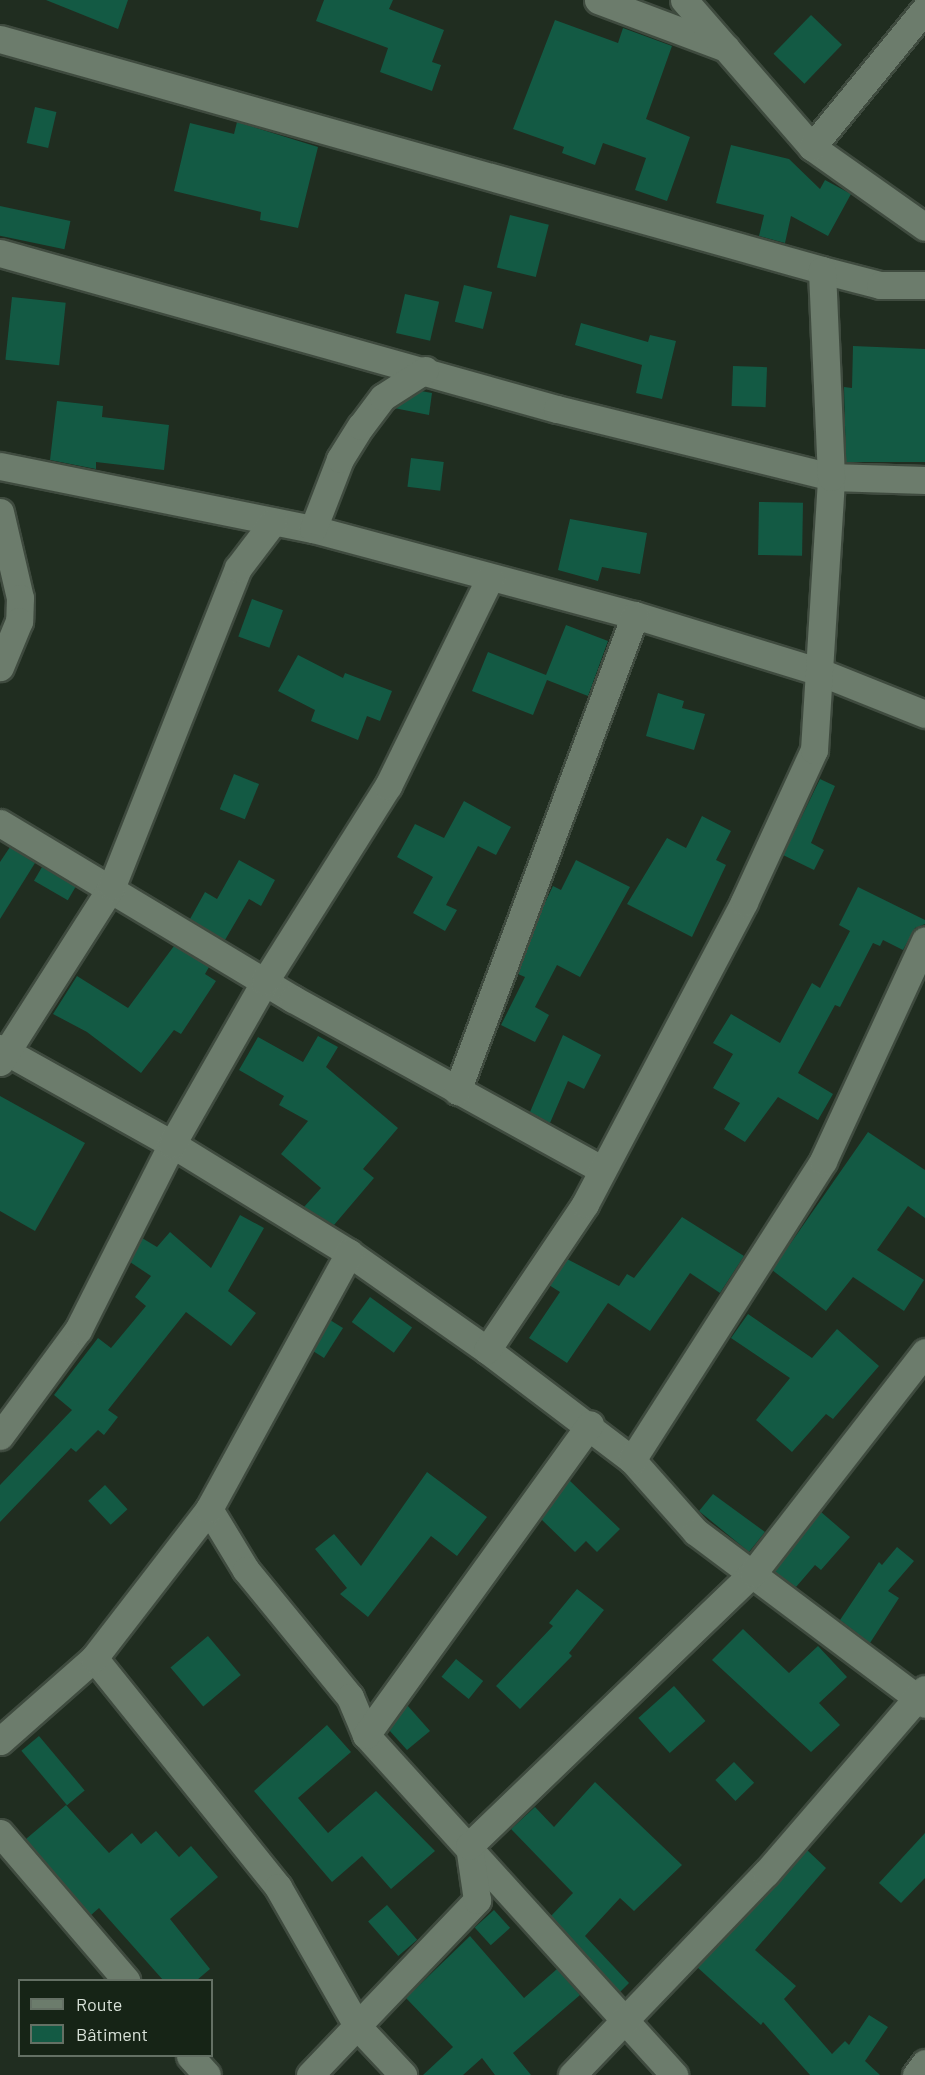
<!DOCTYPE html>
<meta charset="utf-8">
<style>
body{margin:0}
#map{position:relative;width:925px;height:2075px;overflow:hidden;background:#202d20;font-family:Barlow,sans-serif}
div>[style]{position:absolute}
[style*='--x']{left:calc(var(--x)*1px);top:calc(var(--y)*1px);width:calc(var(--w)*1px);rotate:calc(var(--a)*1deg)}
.building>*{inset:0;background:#135a44;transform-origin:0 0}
.roads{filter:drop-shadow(2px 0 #3f4b3f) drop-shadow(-2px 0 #3f4b3f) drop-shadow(0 2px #3f4b3f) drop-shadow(0 -2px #3f4b3f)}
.minor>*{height:27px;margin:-13.5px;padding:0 13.5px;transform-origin:13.5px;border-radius:13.5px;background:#6c7c6c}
span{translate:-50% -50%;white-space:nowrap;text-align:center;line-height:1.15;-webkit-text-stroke:4.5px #162416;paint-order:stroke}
.legend{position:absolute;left:18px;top:1979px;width:195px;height:78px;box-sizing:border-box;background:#162416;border:2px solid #647064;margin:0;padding:8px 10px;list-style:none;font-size:18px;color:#d9e2d9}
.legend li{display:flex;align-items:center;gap:12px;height:30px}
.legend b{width:30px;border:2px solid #647064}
</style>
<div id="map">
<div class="building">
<div style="clip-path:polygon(46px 0,128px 0,118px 29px)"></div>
<div style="clip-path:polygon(324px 0,393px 0,389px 9px,444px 30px,432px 62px,441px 65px,432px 91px,380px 72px,388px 48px,316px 21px)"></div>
<div style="left:811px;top:15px;width:43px;height:54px;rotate:44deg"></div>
<div style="clip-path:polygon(555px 20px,618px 43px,623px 28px,672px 46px,646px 119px,690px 137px,667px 201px,635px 190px,646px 158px,603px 143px,595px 165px,562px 153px,564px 147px,513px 129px)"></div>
<div style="left:35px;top:107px;width:22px;height:37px;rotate:13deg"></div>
<div style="clip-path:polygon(237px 122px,318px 147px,298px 228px,260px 220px,261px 212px,174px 191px,190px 123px,234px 134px)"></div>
<div style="clip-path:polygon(731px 145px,789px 159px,820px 189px,825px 180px,851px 194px,828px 236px,791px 216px,785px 243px,759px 236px,764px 215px,716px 203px)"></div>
<div style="left:0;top:206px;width:72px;height:29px;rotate:12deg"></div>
<div style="left:510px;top:215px;width:40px;height:54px;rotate:14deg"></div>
<div style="left:464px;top:285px;width:29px;height:38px;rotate:14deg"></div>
<div style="left:405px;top:294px;width:35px;height:40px;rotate:13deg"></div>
<div style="left:12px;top:297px;width:54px;height:63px;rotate:6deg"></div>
<div style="clip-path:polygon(581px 323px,648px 342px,650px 335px,676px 341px,662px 399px,636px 393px,642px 365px,575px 345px)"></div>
<div style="clip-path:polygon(853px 346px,925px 349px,925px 462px,846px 462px,844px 387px,852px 388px)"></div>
<div style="left:733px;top:366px;width:34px;height:40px;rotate:2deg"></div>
<div style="clip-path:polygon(421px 391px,432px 393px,429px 415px,394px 408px)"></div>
<div style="clip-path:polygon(57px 401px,103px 406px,102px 417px,169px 425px,164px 470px,96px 462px,96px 469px,50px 460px)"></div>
<div style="left:411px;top:458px;width:33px;height:29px;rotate:7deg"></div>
<div style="left:759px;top:502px;width:44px;height:53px;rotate:1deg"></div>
<div style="clip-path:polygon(570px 519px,647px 533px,640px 574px,602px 567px,598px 581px,558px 570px)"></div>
<div style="left:252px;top:599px;width:33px;height:40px;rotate:20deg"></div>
<div style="clip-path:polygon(566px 625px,608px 641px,588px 696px,547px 680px,533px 715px,472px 691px,488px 652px,546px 675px)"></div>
<div style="clip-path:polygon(298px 655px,343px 678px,345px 673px,392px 691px,380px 721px,367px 716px,358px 740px,311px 721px,315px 710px,278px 691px)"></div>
<div style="clip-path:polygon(658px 693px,684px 701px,682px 708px,705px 714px,694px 750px,646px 736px)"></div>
<div style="left:234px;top:774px;width:27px;height:38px;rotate:22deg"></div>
<div style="clip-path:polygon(820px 779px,835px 786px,811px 843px,824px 850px,814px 870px,783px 855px)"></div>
<div style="clip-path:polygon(464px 801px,511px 827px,496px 855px,478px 846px,446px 905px,457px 910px,445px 931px,413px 913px,433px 877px,397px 857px,415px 824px,444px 838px)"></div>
<div style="clip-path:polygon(702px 816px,731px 831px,716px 860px,726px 865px,692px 937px,627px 904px,667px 838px,686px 848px)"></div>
<div style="clip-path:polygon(10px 847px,35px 863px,0 919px,0 862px)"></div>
<div style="clip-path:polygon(239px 860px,275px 880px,261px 906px,249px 899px,225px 940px,190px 919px,205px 892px,217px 899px)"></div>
<div style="clip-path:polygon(576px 860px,630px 887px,580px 977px,557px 965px,535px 1007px,549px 1015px,535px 1042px,501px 1025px,525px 977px,518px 974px,542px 909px,553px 886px,561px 890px)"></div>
<div style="left:42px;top:867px;width:39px;height:16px;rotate:30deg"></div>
<div style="clip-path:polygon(858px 887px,925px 920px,925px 924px,915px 928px,903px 950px,883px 940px,880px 946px,873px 943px,840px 1007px,835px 1005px,798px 1073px,833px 1094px,818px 1120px,778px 1097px,745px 1142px,724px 1129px,740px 1103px,713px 1088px,733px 1054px,713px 1043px,731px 1014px,780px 1043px,812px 983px,820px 988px,850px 931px,839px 925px)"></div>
<div style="clip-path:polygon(174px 946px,209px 967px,205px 974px,216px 981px,181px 1034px,174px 1030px,141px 1073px,87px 1032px,53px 1014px,77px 976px,128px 1008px)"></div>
<div style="clip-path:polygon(563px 1035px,601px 1055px,584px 1089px,568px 1081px,550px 1123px,530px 1112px)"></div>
<div style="clip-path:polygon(318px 1036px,338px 1047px,326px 1067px,398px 1128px,363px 1169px,374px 1178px,334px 1225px,304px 1207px,321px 1188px,281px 1154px,308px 1121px,279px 1105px,284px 1096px,239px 1070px,258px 1037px,303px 1062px)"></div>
<div style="clip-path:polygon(0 1096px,85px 1143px,35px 1231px,0 1211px)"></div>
<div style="clip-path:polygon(868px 1132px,925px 1170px,925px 1218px,908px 1206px,877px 1250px,924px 1280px,904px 1311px,853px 1277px,826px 1311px,772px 1270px)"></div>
<div style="clip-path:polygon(240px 1215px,264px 1228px,228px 1291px,256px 1313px,231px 1346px,186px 1312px,108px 1410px,118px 1417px,104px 1435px,98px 1430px,76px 1452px,71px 1448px,0 1522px,0 1485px,72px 1410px,54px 1395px,98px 1338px,111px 1348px,146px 1306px,135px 1297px,151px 1276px,130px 1262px,142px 1238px,157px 1247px,170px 1232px,211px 1268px)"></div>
<div style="clip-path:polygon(682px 1217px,744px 1256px,720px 1293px,690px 1273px,650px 1331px,608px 1303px,567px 1363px,529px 1338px,560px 1292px,549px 1285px,567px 1259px,619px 1286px,627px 1274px,634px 1278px)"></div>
<div style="left:370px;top:1297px;width:52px;height:31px;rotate:36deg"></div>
<div style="clip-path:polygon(748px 1314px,812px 1358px,837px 1329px,879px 1366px,833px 1419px,826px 1414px,792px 1452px,756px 1420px,790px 1378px,731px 1338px)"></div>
<div style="clip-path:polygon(330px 1320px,343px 1328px,324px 1358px,313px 1351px)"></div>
<div style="clip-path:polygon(427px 1472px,487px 1517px,457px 1556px,431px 1536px,368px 1617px,340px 1594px,347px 1588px,315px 1549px,334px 1534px,361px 1566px)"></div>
<div style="clip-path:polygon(569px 1480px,620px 1529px,597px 1552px,586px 1541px,575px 1552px,541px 1519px)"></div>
<div style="left:105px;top:1485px;width:33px;height:23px;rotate:47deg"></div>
<div style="clip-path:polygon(713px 1494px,765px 1532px,749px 1552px,699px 1511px)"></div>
<div style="clip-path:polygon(821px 1512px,850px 1537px,821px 1570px,815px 1565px,796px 1587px,774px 1571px)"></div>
<div style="clip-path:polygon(897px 1547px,914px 1561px,888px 1591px,899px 1598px,870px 1643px,840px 1620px,879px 1562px,882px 1565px)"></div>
<div style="clip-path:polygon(577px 1589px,604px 1610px,569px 1653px,572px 1656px,520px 1709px,496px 1686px,553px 1626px,549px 1623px)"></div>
<div style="clip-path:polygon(743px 1629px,789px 1673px,818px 1646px,847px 1677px,819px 1703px,840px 1725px,811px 1752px,712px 1660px)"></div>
<div style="left:208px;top:1636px;width:51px;height:49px;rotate:50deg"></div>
<div style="left:456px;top:1659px;width:35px;height:23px;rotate:39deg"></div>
<div style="left:674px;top:1686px;width:47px;height:48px;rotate:48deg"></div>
<div style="clip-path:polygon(407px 1705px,430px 1731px,407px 1750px,389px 1730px)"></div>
<div style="clip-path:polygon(327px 1725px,351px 1752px,298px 1798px,328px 1833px,376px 1791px,435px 1851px,391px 1889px,362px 1856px,332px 1882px,254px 1791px)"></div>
<div style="left:39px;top:1736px;width:71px;height:23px;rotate:50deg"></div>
<div style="left:734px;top:1762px;width:29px;height:26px;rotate:46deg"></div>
<div style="clip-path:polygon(595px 1782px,682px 1865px,634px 1911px,620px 1898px,585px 1936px,629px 1983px,620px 1992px,551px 1916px,573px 1893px,511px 1829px,535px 1807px,554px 1827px)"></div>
<div style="clip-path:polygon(66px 1805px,109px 1853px,132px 1833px,141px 1844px,156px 1831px,179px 1857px,191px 1846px,218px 1877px,170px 1919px,210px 1969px,197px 1980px,163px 1980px,99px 1908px,91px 1915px,26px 1839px)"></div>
<div style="clip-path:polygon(925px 1833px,925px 1878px,901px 1903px,879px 1883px)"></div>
<div style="clip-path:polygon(807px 1850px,826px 1868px,755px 1950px,796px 1986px,784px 1999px,832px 2054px,845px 2041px,849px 2045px,869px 2015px,888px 2027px,865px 2061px,880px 2075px,810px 2075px,763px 2022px,761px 2025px,697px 1967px)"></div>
<div style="left:387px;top:1905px;width:46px;height:25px;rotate:49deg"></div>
<div style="left:494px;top:1910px;width:24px;height:26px;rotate:48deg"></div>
<div style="clip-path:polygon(470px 1936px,524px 1998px,557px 1969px,580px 1995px,513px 2053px,531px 2075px,495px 2075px,482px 2058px,463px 2075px,423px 2075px,453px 2047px,406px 1998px)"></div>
</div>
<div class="roads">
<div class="minor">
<div style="--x:598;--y:0;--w:137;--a:20.6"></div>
<div style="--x:684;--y:0;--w:195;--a:49"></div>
<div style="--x:812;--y:147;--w:138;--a:35.3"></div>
<div style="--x:0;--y:39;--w:854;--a:15.7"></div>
<div style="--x:822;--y:270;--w:60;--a:14.5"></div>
<div style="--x:880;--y:285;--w:45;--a:0"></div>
<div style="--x:812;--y:147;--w:178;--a:-50.7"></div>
<div style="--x:0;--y:253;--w:578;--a:15.65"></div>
<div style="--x:557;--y:409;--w:282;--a:13.9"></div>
<div style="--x:831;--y:477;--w:94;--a:1.8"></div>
<div style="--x:0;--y:466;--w:319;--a:11.4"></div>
<div style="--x:313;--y:529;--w:333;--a:15"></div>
<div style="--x:635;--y:615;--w:194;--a:17.1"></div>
<div style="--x:820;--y:672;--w:113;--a:21.8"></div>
<div style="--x:0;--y:512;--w:88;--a:76.9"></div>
<div style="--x:20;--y:598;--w:23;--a:92"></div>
<div style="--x:19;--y:621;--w:50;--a:112.4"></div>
<div style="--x:313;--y:529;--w:75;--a:-68.9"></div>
<div style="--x:340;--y:459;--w:39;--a:-58"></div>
<div style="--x:361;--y:426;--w:36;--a:-53"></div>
<div style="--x:383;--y:397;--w:50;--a:-32.7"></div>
<div style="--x:0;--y:823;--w:342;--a:31"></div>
<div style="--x:293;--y:999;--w:352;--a:28.9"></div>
<div style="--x:0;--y:1048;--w:197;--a:29.2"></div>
<div style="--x:172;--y:1144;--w:208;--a:31.6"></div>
<div style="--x:349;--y:1253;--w:169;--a:35.1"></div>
<div style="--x:487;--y:1350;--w:182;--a:37.2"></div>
<div style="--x:632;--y:1460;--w:96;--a:48.4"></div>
<div style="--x:696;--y:1532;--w:286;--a:36.9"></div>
<div style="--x:0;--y:1062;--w:209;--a:-57.5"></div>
<div style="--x:112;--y:886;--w:342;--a:-68.4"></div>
<div style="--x:238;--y:568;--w:58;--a:-52.7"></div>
<div style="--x:457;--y:1091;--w:508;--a:-69.5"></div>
<div style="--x:487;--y:1350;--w:176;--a:-56.1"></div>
<div style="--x:585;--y:1204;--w:341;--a:-62.2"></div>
<div style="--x:744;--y:902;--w:167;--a:-65.3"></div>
<div style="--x:814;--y:750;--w:274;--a:-86.4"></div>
<div style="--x:831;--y:477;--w:207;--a:-92.5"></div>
<div style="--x:0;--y:1436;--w:132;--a:-53.7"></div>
<div style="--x:78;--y:1330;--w:208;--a:-63.2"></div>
<div style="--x:172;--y:1144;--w:188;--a:-60.3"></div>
<div style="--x:265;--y:981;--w:231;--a:-57.8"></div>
<div style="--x:388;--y:786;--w:232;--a:-63.9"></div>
<div style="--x:632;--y:1460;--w:355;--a:-57.4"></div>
<div style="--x:823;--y:1161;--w:243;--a:-65.2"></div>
<div style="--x:209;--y:1509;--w:71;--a:58.8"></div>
<div style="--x:246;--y:1570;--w:164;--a:50.7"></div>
<div style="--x:350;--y:1697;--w:41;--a:67.2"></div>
<div style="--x:366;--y:1735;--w:459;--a:47.8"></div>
<div style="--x:94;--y:1658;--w:294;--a:51.2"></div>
<div style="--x:278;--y:1887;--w:161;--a:60.3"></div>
<div style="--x:358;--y:2027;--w:66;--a:46.8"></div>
<div style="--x:366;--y:1735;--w:383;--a:-54.2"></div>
<div style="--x:0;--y:1741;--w:125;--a:-41.4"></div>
<div style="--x:94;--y:1658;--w:188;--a:-52.3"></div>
<div style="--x:209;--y:1509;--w:292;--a:-61.3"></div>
<div style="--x:0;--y:1833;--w:194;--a:49.4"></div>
<div style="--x:190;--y:2056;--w:25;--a:48"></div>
<div style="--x:310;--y:2075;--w:242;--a:-46.3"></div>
<div style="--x:477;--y:1900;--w:55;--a:-98.4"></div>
<div style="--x:469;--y:1846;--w:394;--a:-43.9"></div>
<div style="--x:753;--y:1573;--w:280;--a:-52.1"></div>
<div style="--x:572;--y:2075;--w:280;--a:-46.2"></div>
<div style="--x:766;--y:1873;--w:243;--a:-49.2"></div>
<div style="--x:916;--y:2075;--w:15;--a:-53"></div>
</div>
</div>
<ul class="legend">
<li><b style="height:8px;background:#6c7c6c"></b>Route</li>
<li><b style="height:16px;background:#135a44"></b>Bâtiment</li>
</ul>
</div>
